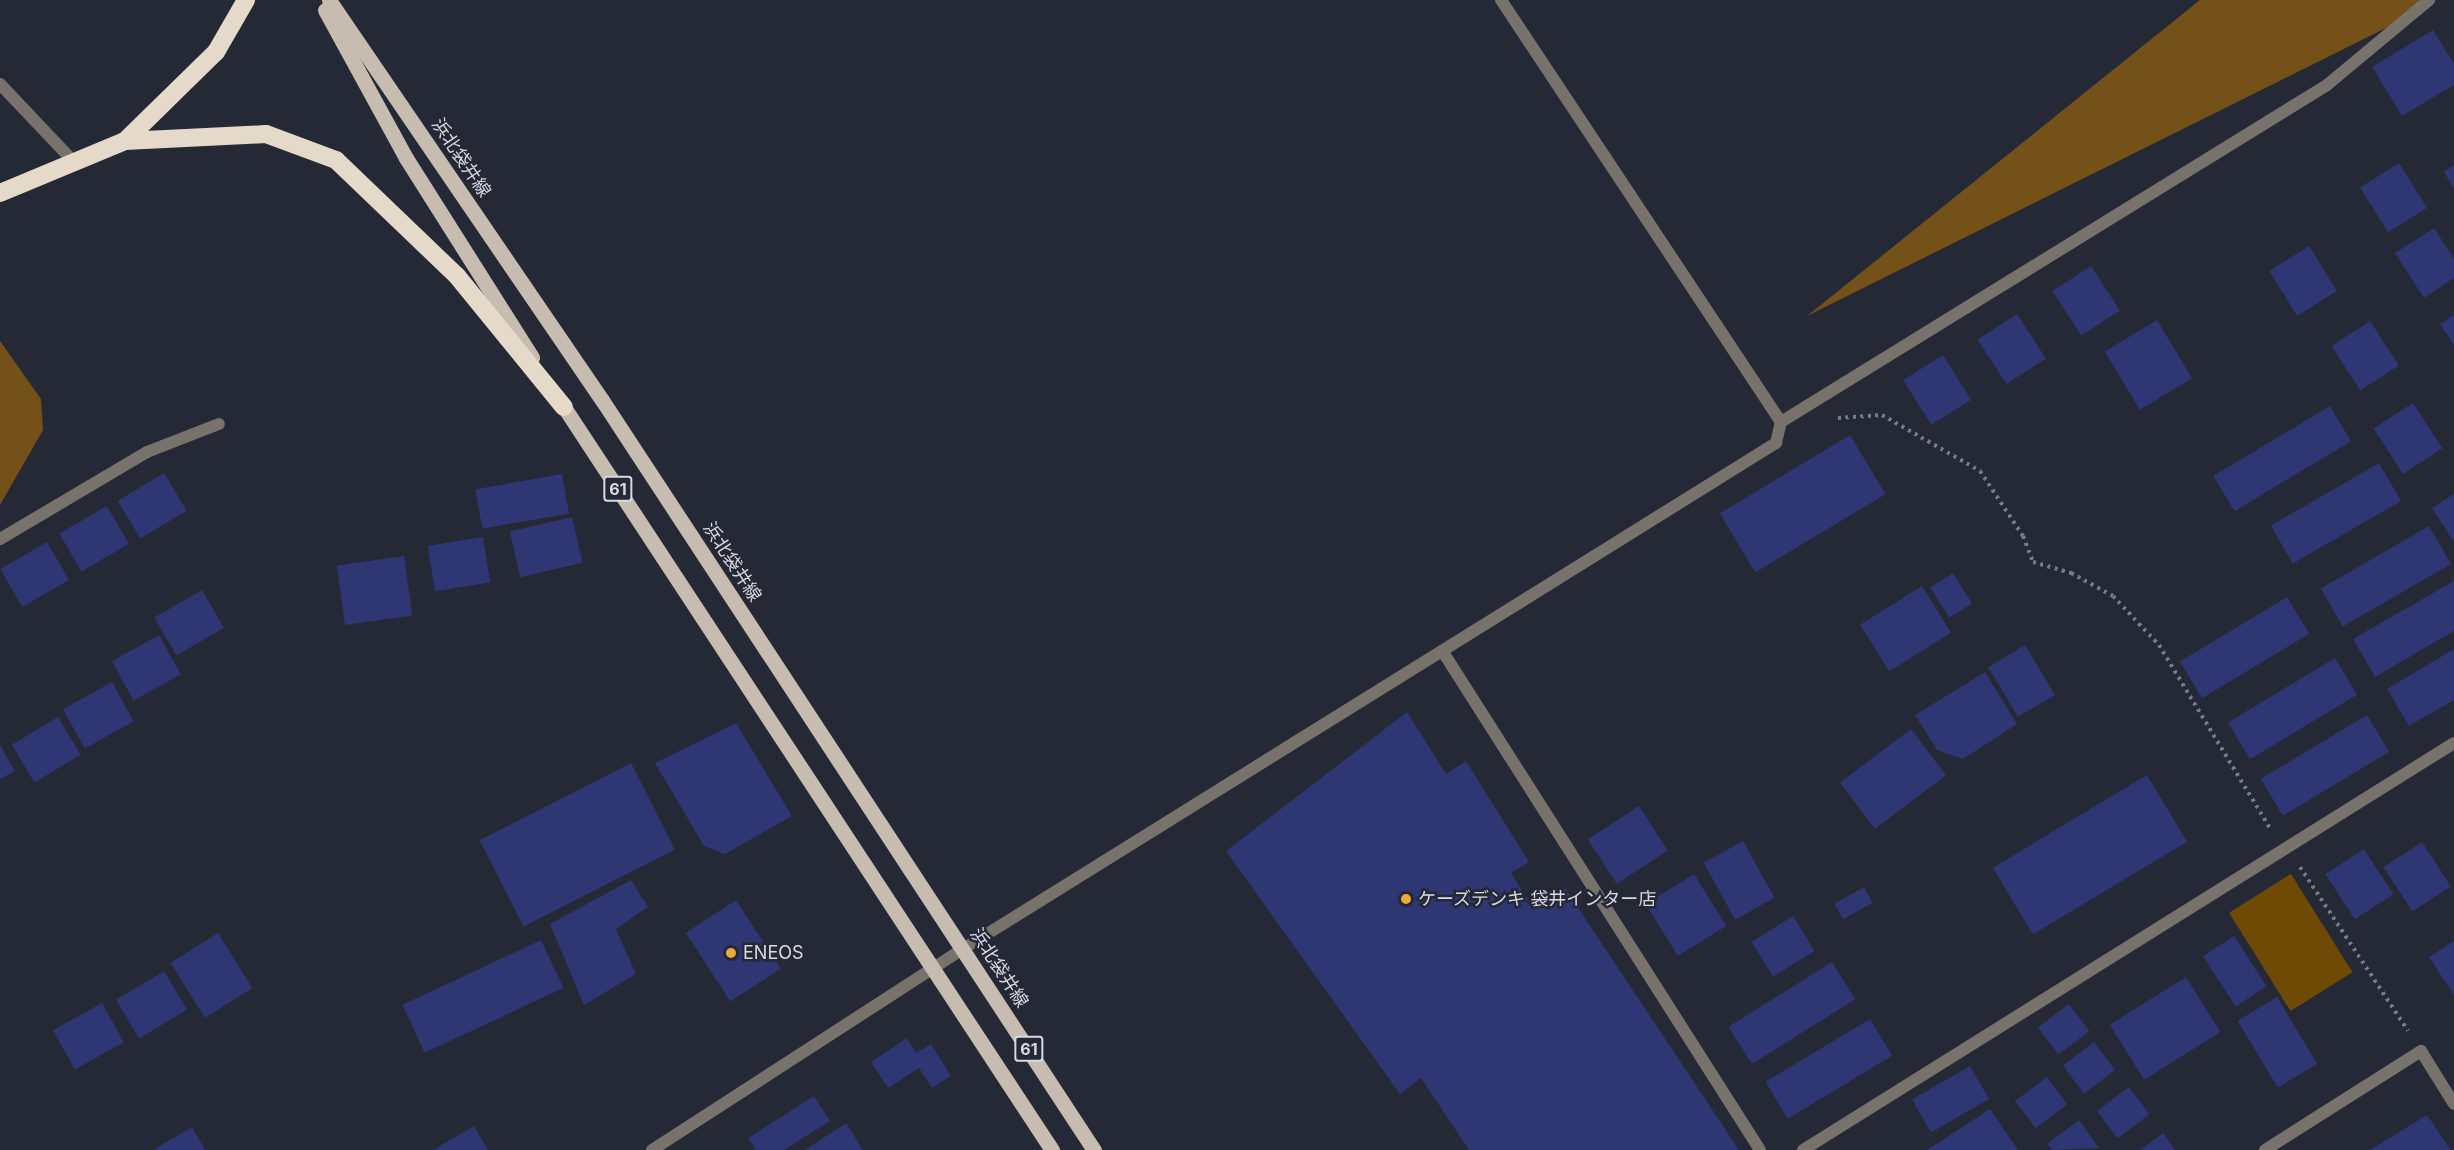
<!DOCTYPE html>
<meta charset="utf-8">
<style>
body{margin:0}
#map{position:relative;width:2454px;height:1150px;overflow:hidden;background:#252835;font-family:Inter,"Noto Sans JP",sans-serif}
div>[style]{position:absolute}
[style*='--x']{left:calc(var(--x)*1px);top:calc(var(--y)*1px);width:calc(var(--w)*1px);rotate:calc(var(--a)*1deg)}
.green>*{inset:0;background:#6e4a05;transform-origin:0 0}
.forest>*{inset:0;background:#735118}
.building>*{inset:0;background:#2e3674;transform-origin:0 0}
.path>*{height:4px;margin-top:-2px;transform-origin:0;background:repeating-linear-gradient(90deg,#787b86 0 3px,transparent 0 7.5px)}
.service>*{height:12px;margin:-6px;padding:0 6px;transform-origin:6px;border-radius:6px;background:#77726c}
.minor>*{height:12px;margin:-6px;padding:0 6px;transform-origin:6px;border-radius:6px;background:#77726c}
.tertiary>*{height:12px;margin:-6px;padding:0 6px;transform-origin:6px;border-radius:6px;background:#77726c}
.primary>*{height:15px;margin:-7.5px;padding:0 7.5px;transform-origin:7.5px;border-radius:7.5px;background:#c6bcaf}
.motorway>*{height:18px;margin:-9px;padding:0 9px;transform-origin:9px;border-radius:9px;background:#e5d9ca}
.dots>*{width:16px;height:16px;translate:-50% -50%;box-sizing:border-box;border:3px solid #252835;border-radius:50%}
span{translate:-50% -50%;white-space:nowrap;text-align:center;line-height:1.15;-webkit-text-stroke:5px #252835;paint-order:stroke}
.shield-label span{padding:2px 4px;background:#252835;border:2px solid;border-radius:4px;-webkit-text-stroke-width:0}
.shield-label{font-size:16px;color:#d8dae3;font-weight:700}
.street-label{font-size:18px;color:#d8dae3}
.poi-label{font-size:18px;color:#d8dae3}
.left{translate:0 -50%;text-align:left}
</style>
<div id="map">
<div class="green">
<div style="left:2291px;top:874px;width:116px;height:73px;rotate:58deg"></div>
</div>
<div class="forest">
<div style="clip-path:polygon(2200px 0,2429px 0,2412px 15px,1807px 316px)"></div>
<div style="clip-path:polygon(0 341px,41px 399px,43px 430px,0 505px)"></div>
</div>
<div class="building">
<div style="clip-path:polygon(2433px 30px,2454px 64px,2454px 85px,2402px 116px,2372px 67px)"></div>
<div style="left:2399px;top:163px;width:53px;height:46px;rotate:58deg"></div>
<div style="clip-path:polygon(2454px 165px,2454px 189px,2444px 172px)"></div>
<div style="clip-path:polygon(2434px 228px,2454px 259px,2454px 278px,2424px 298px,2395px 253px)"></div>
<div style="left:2309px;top:246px;width:53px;height:47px;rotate:58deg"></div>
<div style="left:2091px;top:266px;width:53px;height:46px;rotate:57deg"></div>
<div style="left:2017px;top:314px;width:53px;height:47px;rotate:57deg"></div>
<div style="clip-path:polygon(2454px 315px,2454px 345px,2440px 324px)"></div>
<div style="left:2157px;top:320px;width:68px;height:61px;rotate:59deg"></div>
<div style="left:2370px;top:321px;width:53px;height:46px;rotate:57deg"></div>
<div style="left:1943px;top:355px;width:53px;height:47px;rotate:58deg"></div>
<div style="left:2413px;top:403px;width:54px;height:47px;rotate:57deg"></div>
<div style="left:2330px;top:406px;width:41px;height:136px;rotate:59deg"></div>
<div style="left:1850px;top:435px;width:69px;height:152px;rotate:59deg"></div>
<div style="left:2379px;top:463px;width:44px;height:125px;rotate:60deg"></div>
<div style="left:164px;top:473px;width:44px;height:54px;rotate:59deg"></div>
<div style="left:562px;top:474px;width:40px;height:88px;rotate:80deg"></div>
<div style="clip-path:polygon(2454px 494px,2454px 542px,2432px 508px)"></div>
<div style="left:107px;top:506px;width:44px;height:55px;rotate:60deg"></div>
<div style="left:572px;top:517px;width:47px;height:64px;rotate:77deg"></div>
<div style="left:2429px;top:526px;width:44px;height:125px;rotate:60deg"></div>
<div style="left:483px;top:537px;width:46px;height:56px;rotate:81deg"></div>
<div style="left:47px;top:542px;width:44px;height:54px;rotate:60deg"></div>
<div style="left:404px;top:556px;width:60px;height:68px;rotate:82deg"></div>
<div style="left:1953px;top:573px;width:36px;height:27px;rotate:58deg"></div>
<div style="clip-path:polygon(2454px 581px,2454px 631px,2375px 677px,2353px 639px)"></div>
<div style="left:1922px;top:586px;width:55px;height:73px;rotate:58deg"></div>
<div style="left:202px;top:590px;width:44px;height:55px;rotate:60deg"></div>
<div style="left:2287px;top:597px;width:43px;height:125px;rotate:59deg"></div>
<div style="left:159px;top:635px;width:45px;height:54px;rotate:61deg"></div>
<div style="left:2025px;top:645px;width:58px;height:43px;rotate:59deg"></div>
<div style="clip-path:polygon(2454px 649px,2454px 700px,2409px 726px,2387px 689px)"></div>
<div style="left:2335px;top:658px;width:43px;height:125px;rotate:59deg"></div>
<div style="clip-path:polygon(1985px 672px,2017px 724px,1963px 759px,1937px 750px,1915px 715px)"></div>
<div style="left:112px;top:682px;width:45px;height:56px;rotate:61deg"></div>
<div style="clip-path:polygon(1407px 712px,1446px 774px,1466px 761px,1529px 862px,1511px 873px,1533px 908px,1565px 888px,1739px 1150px,1469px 1150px,1421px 1078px,1400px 1094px,1226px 851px)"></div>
<div style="left:2367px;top:715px;width:43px;height:124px;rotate:59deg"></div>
<div style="left:58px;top:717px;width:44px;height:54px;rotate:59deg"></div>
<div style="clip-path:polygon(736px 723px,792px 816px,725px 854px,704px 846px,655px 763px)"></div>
<div style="left:1911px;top:729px;width:58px;height:89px;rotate:53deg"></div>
<div style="clip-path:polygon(0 745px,15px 771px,0 779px)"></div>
<div style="left:631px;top:763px;width:97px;height:170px;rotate:63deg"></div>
<div style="left:2147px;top:775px;width:78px;height:180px;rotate:59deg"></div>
<div style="left:1639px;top:806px;width:53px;height:61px;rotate:57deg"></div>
<div style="left:1743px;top:841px;width:65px;height:45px;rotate:61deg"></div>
<div style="left:2422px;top:842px;width:53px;height:46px;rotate:57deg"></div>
<div style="left:2364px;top:849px;width:54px;height:46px;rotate:57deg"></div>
<div style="left:1694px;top:874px;width:61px;height:57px;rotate:58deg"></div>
<div style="clip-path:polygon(631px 880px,648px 907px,616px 929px,636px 974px,584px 1005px,550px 924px)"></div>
<div style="left:1864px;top:887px;width:18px;height:34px;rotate:61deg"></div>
<div style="left:736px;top:900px;width:82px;height:60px;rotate:57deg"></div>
<div style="left:1793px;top:916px;width:41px;height:49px;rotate:58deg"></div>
<div style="left:218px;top:933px;width:65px;height:56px;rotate:58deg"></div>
<div style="left:2234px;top:936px;width:60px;height:37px;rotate:57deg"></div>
<div style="left:541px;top:940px;width:53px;height:153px;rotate:65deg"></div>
<div style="clip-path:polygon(2454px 941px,2454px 995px,2429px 957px)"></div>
<div style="left:1832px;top:962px;width:44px;height:122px;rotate:58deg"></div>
<div style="left:164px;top:971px;width:45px;height:56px;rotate:59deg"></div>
<div style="left:2186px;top:977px;width:65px;height:90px;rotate:58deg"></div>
<div style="left:2277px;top:997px;width:78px;height:46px;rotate:59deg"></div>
<div style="left:102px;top:1003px;width:45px;height:56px;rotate:61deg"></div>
<div style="left:2069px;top:1004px;width:34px;height:39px;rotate:53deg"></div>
<div style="left:1870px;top:1019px;width:43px;height:122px;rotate:59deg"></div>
<div style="clip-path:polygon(907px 1038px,916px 1053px,931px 1044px,951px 1076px,932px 1088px,919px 1068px,888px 1088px,871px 1062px)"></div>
<div style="left:2094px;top:1042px;width:35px;height:39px;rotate:53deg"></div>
<div style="left:1970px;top:1066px;width:38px;height:67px;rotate:60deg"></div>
<div style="left:2047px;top:1077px;width:34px;height:40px;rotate:53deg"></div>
<div style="left:2129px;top:1087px;width:34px;height:40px;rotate:53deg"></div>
<div style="clip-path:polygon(814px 1096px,830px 1121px,784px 1150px,756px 1150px,748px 1138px)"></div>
<div style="clip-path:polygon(1990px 1109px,2018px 1150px,1927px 1150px)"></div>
<div style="clip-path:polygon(2427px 1115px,2451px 1150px,2370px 1150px)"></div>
<div style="clip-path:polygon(2079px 1120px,2099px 1148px,2052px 1150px,2047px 1144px)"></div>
<div style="clip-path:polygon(846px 1123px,863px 1150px,805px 1150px)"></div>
<div style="clip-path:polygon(474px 1126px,488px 1150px,433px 1150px)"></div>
<div style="clip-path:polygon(192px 1127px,205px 1150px,153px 1150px)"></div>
<div style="clip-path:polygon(2163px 1133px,2175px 1150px,2140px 1150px)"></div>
</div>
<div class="path">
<div style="--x:1838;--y:418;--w:44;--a:-3.9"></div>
<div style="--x:1882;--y:415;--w:113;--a:29.7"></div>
<div style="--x:1980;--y:471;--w:78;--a:56.5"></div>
<div style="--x:2023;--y:536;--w:28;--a:69"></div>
<div style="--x:2033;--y:562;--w:40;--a:16"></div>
<div style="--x:2071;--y:573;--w:48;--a:28.7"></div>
<div style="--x:2113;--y:596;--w:67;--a:46.8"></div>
<div style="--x:2159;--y:645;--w:214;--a:58.8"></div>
<div style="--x:2300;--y:867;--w:196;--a:56.6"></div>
</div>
<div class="service">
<div style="--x:1501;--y:0;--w:506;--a:56.44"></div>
<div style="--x:0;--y:84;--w:108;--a:46.5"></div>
</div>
<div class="minor">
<div style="--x:1781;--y:422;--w:642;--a:-31.68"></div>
<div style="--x:2327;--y:85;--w:133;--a:-39.8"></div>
<div style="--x:0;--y:539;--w:171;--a:-30.6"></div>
<div style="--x:147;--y:452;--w:77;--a:-21.3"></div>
<div style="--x:1443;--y:652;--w:590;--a:57.52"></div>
<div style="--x:652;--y:1150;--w:370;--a:-32.9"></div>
<div style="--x:1803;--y:1150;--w:768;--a:-32.01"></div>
<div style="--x:2265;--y:1150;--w:185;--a:-32.4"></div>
<div style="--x:2421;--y:1051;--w:62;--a:58.1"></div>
</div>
<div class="tertiary">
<div style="--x:963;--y:949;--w:958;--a:-31.9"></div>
<div style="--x:1776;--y:443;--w:22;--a:-77"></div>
</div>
<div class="primary">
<div style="--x:329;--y:0;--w:484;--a:55.7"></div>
<div style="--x:602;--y:400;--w:897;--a:56.74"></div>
<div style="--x:325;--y:10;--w:169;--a:61.3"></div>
<div style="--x:406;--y:158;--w:236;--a:57.7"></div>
<div style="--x:558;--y:398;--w:900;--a:56.7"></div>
</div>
<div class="motorway">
<div style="--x:125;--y:141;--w:127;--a:-44.4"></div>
<div style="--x:216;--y:52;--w:60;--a:-60"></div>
<div style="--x:0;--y:193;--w:135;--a:-22.6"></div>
<div style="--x:125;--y:141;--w:141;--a:-2.8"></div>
<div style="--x:266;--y:134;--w:75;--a:20.4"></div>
<div style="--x:336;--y:160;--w:168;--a:43.8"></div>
<div style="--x:457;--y:276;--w:169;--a:50.8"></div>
</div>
<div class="dots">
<div style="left:1406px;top:899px;background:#eca93a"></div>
<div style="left:731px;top:953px;background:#eca93a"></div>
</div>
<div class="shield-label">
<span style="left:618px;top:489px">61</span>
<span style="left:1029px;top:1049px">61</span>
</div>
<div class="street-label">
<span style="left:461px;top:158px;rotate:56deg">浜北袋井線</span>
<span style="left:732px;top:562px;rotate:57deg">浜北袋井線</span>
<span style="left:999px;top:968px;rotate:57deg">浜北袋井線</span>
</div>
<div class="poi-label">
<span class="left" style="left:1418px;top:899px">ケーズデンキ 袋井インター店</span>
<span class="left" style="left:743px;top:953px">ENEOS</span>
</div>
</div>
